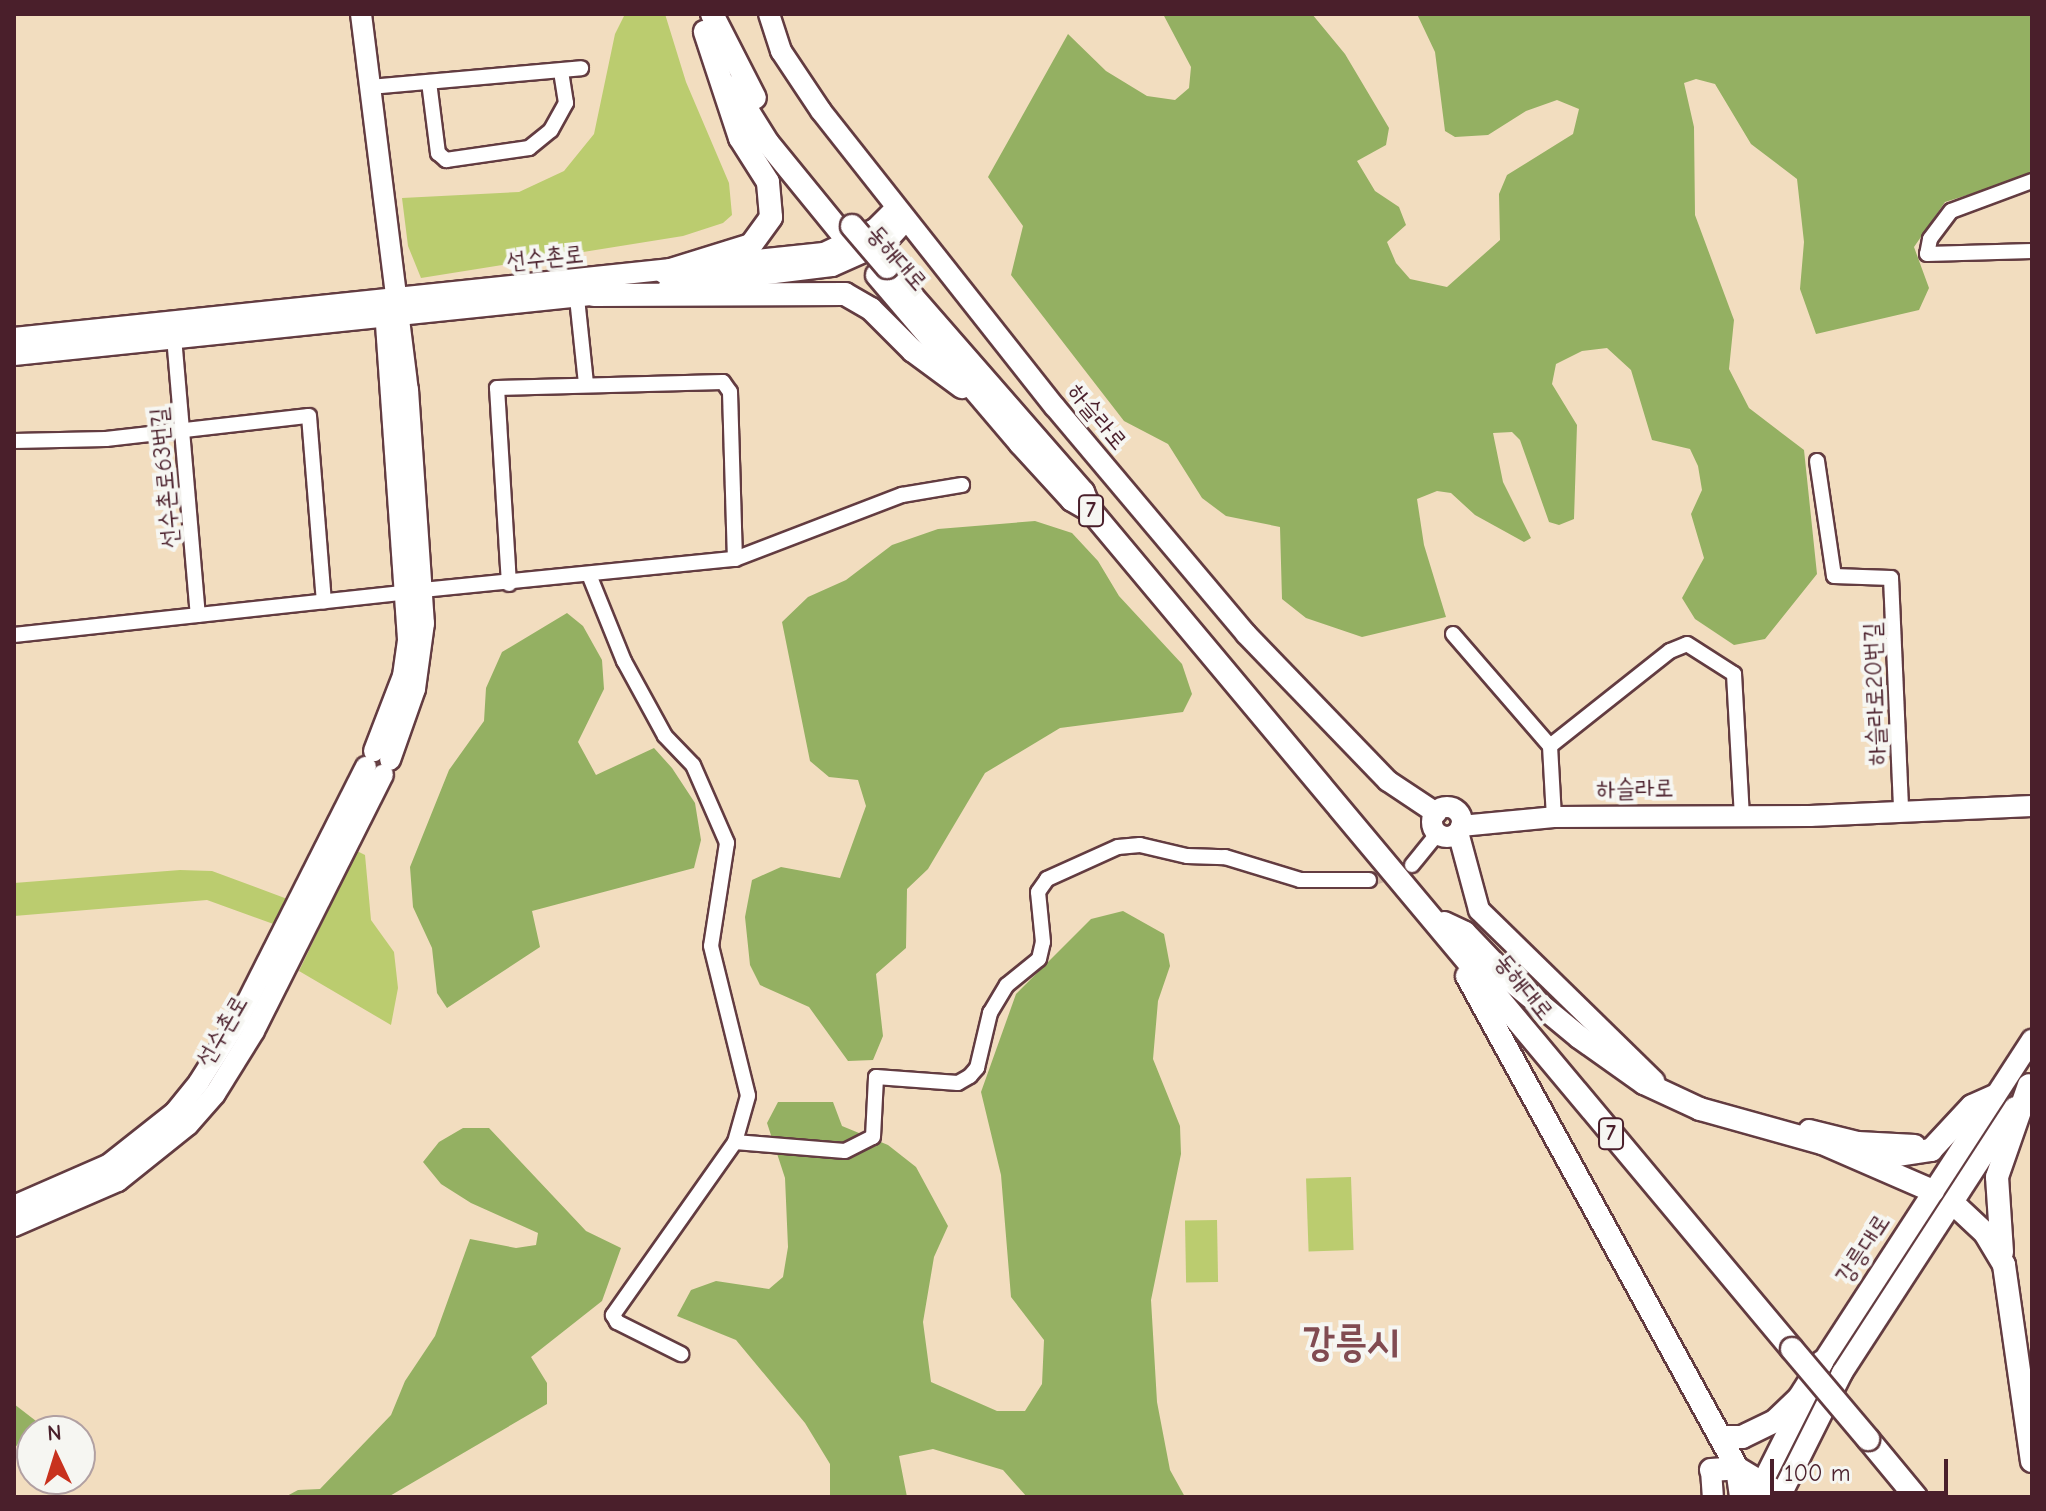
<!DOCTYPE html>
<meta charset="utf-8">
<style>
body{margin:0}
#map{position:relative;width:2046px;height:1511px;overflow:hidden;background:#f2ddbf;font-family:"Comic Neue","Poor Story",sans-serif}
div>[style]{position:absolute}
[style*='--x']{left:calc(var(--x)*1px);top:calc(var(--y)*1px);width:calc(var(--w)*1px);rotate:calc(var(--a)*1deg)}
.green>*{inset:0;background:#bbcc6f;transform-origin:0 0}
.forest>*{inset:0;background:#94b062}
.street-tunnel>*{height:14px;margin-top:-7px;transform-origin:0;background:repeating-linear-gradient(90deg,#d0b7a1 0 14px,transparent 0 21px)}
.roads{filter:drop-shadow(2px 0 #633c41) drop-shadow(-2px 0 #633c41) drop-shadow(0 2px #633c41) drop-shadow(0 -2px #633c41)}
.street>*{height:14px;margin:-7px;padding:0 7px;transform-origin:7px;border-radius:7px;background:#fff}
.secondary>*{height:20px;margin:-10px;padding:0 10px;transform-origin:10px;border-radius:10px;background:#fff}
.secondary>.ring{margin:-10px;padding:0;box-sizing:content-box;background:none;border:20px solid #fff;border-radius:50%}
.primary>*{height:22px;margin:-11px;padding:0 11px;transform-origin:11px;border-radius:11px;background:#fff}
.bridges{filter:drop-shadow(2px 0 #633c41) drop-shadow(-2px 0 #633c41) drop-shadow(0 2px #633c41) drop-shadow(0 -2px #633c41)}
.primary-bridge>*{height:22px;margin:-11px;padding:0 11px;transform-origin:11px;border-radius:11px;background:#fff}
span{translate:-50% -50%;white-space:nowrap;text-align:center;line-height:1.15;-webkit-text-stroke:8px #f6f6f2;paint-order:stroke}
.shield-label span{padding:2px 6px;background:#f6f6f2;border:2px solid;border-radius:6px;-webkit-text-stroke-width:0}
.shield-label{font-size:22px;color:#4a1f2b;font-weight:700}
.street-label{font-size:24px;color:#4a1f2b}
.town-label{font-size:40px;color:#814b51;font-weight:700}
.frame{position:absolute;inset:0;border:16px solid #4a1f2b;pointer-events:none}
.north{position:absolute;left:16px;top:1415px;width:80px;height:80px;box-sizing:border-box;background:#f6f6f2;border:2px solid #b1a0a2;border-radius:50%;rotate:356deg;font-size:22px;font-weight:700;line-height:32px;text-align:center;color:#4a1f2b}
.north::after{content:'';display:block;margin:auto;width:28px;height:36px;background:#c8321e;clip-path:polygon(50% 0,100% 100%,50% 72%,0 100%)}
.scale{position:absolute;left:1770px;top:1459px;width:178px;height:36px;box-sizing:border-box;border:4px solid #4a1f2b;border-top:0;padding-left:10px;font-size:24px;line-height:28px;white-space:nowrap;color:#4a1f2b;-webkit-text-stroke:6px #f6f6f2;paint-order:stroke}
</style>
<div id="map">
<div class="green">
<div style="clip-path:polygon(625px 14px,665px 14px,686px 82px,729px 183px,732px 215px,723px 223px,683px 236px,421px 278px,408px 246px,402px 198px,519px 192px,564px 171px,594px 134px,615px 34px)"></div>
<div style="clip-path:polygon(357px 851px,365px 855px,371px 920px,394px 952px,398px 988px,391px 1025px,299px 971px)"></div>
<div style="clip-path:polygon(180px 870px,212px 871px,290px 900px,279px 926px,207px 900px,14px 916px,14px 883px)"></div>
<div style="left:1351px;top:1177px;width:73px;height:45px;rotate:88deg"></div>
<div style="left:1217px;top:1220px;width:62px;height:32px;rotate:89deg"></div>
</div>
<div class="forest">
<div style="clip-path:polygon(1163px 14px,1312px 14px,1345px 54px,1389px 128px,1386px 145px,1357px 161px,1375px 191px,1399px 207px,1406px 225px,1387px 242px,1396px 263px,1410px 279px,1447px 287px,1500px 240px,1499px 194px,1507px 175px,1573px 134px,1579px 109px,1557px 100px,1526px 111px,1488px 135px,1455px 137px,1445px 131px,1435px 52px,1417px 14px,2032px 14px,2032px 175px,1945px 202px,1914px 247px,1929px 288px,1919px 310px,1816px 334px,1800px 289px,1804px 242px,1797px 179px,1751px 144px,1715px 84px,1696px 79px,1684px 83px,1694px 127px,1695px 215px,1734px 320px,1729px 369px,1749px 408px,1804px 450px,1817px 574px,1765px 639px,1734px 645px,1695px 619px,1682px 598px,1704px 558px,1691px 514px,1702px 490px,1698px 466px,1690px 449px,1652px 440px,1631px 370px,1607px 348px,1582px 351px,1556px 364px,1552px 384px,1577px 425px,1574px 519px,1559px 525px,1549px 522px,1520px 440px,1512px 432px,1493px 433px,1503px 482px,1531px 538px,1524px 542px,1475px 515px,1451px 493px,1437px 491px,1417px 499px,1424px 545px,1446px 617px,1362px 637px,1306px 618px,1282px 599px,1280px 527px,1226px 516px,1202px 498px,1168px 444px,1124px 421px,1011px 275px,1023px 226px,988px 177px,1068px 34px,1106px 71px,1147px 96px,1175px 100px,1189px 88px,1191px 67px)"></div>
<div style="clip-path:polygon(1035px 521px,1072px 533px,1098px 561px,1119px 596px,1182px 664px,1192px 694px,1183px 712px,1060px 728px,985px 773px,928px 869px,907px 889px,906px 948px,876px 974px,883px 1036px,873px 1060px,848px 1061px,809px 1007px,760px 985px,750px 965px,745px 917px,752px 880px,781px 867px,840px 878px,866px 806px,858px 780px,829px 777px,810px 761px,782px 622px,808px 597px,846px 580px,892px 545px,938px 529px)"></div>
<div style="clip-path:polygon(567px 613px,583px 626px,602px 660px,604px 689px,578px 742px,596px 775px,654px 748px,672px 768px,695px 803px,701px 840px,694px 868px,532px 911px,540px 947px,447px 1008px,437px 993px,432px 948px,413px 907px,410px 867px,449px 770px,484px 721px,486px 688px,502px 652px)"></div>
<div style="clip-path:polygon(1123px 911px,1164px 934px,1170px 966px,1158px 1001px,1153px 1059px,1180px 1126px,1181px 1154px,1151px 1300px,1157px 1402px,1170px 1470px,1185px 1497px,1027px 1497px,1003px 1470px,933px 1449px,899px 1456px,907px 1497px,830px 1497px,830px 1464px,805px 1423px,736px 1340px,677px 1316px,691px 1290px,716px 1281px,769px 1289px,783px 1277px,788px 1247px,785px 1178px,767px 1123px,778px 1102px,833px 1102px,842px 1126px,888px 1145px,916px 1167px,948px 1226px,934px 1257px,923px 1322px,931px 1382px,997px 1411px,1025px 1411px,1042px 1384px,1044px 1340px,1011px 1297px,1001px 1175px,981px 1092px,1016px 994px,1091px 919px)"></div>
<div style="clip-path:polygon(463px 1128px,489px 1128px,586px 1231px,621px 1248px,602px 1301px,531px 1357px,547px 1383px,547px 1404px,388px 1497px,285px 1497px,298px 1490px,320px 1489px,391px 1415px,405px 1381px,435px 1336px,470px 1239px,516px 1248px,536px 1245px,538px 1233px,471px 1203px,441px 1184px,423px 1162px,439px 1142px)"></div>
<div style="clip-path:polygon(14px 1404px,36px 1421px,14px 1449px)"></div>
</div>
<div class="street-tunnel">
<div style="--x:1369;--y:880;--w:46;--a:-19.2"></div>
</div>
<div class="roads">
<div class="street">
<div style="--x:429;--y:82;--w:72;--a:82.8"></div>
<div style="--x:438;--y:153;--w:11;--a:41"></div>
<div style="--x:446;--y:160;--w:84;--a:-8.2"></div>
<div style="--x:529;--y:148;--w:28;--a:-39"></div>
<div style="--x:551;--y:130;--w:31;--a:-61"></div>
<div style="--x:566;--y:103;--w:32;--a:-99"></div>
<div style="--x:370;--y:87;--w:212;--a:-5.1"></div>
<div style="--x:2032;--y:181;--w:86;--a:159.7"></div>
<div style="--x:1951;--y:211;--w:35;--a:127"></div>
<div style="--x:1930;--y:239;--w:15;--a:101"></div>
<div style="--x:1927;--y:254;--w:105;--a:-1.6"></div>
<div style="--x:577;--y:298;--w:85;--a:84"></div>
<div style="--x:174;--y:337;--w:279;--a:85.1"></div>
<div style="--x:14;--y:441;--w:92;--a:-1.2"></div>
<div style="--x:106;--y:439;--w:204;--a:-6.5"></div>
<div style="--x:309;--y:416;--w:186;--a:85.4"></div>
<div style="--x:1817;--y:461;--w:116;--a:81.6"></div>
<div style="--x:1834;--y:576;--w:57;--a:2"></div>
<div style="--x:1891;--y:578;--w:231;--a:87.5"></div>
<div style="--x:590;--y:577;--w:91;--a:68"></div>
<div style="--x:624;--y:661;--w:85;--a:61.3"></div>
<div style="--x:665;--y:736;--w:40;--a:46"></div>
<div style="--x:693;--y:765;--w:85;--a:66.4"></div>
<div style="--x:727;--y:843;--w:104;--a:98.8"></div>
<div style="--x:711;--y:946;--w:154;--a:76.1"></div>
<div style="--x:748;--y:1096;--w:48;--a:105.8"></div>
<div style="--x:735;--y:1142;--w:212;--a:125.2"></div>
<div style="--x:613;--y:1315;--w:8;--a:60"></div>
<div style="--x:617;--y:1322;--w:72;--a:26.6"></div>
<div style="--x:509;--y:584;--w:196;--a:-93.5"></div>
<div style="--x:497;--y:388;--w:226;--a:-1.5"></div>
<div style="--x:723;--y:382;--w:12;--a:55"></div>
<div style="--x:730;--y:392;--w:167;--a:88.3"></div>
<div style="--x:422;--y:590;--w:315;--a:-5.7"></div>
<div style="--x:735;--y:559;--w:179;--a:-21"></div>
<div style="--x:902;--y:495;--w:61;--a:-9.5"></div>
<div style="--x:1453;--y:634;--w:148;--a:49.1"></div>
<div style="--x:1550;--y:746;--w:71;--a:86.8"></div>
<div style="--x:14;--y:635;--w:395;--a:-6.2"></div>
<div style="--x:1550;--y:746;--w:153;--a:-38.4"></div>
<div style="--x:1670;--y:651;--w:18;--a:-22"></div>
<div style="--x:1687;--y:644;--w:56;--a:32.6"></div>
<div style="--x:1734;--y:674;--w:141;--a:86.8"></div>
<div style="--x:1412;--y:865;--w:40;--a:-51"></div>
<div style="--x:735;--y:1142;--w:110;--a:4.7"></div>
<div style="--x:845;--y:1151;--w:31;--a:-27"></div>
<div style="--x:873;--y:1137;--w:60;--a:-87.1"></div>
<div style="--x:876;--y:1077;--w:82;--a:4.2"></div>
<div style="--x:958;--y:1083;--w:14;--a:-30"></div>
<div style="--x:970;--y:1076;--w:11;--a:-49"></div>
<div style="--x:977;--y:1068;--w:57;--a:-76.7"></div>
<div style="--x:990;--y:1013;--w:33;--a:-59"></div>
<div style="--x:1007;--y:985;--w:41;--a:-39.1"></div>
<div style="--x:1039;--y:959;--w:17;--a:-77"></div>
<div style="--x:1043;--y:942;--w:50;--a:-95.7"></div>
<div style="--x:1038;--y:892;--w:16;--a:-55"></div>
<div style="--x:1047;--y:879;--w:78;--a:-24.3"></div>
<div style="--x:1118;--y:847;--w:22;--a:-5"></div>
<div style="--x:1140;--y:845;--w:48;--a:13.2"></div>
<div style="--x:1187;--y:856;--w:38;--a:2"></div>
<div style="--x:1225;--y:857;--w:78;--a:17"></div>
<div style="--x:1300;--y:880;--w:69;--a:0"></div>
</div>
<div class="secondary">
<div style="--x:361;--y:14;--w:379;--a:82.9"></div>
<div style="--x:408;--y:390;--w:234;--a:86.1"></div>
<div style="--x:424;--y:623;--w:67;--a:97.8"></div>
<div style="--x:415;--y:689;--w:75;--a:109.4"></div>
<div style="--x:769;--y:14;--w:39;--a:72"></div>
<div style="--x:781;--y:51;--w:72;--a:56.3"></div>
<div style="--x:821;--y:111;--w:377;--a:51.7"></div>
<div style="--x:1055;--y:407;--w:297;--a:49.9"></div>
<div style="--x:1246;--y:634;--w:204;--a:46"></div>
<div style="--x:1388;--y:781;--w:58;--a:33.7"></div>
<div style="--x:669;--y:286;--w:164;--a:-7"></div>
<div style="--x:832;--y:266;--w:59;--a:-24"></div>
<div style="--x:886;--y:242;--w:28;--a:-48"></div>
<div style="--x:14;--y:338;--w:814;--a:-5.99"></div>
<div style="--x:824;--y:253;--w:56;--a:-25.2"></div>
<div style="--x:875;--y:229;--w:28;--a:-45"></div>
<div style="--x:14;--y:355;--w:599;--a:-5.94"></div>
<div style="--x:374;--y:751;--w:80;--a:-68.9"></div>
<div style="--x:403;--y:676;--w:37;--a:-82"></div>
<div style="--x:408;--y:639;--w:333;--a:-94"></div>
<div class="ring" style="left:1432px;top:807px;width:10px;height:10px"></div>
<div style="--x:1461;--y:826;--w:93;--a:-5.5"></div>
<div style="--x:1554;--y:817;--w:256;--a:-0.2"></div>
<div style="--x:1810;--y:816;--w:222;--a:-2.6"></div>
<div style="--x:1458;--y:832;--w:81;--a:74.9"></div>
<div style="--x:1479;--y:910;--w:245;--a:44.3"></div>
<div style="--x:1809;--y:1130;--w:50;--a:13.8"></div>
<div style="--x:1858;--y:1142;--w:57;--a:3"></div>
<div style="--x:14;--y:1206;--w:103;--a:-23.6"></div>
<div style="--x:108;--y:1165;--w:85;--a:-38.3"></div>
<div style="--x:175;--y:1112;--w:38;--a:-51"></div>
<div style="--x:199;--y:1082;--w:71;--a:-57.7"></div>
<div style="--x:237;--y:1022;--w:286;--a:-63.2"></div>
<div style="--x:14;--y:1226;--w:113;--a:-23.4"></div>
<div style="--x:118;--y:1181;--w:90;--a:-38.7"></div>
<div style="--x:188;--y:1125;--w:41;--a:-48.9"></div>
<div style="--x:215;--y:1094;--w:74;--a:-58.2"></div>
<div style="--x:254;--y:1031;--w:287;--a:-63.3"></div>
<div style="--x:1711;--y:1470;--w:27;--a:86"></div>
<div style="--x:1755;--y:1497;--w:153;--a:-63.3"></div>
<div style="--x:1824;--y:1360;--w:382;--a:-57"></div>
<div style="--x:1780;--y:1497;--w:139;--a:-63.4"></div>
<div style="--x:1842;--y:1373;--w:317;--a:-57"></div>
</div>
<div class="primary">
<div style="--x:712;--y:14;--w:94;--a:62.9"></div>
<div style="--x:733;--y:87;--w:66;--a:58"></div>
<div style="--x:768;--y:143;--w:119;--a:50.8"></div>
<div style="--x:664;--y:272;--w:91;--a:-17.2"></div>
<div style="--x:751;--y:245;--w:34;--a:-54"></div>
<div style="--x:771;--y:217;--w:35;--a:-95"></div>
<div style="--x:768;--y:182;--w:52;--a:-122.5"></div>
<div style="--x:740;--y:138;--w:112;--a:-108.3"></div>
<div style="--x:877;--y:275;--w:221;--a:49.6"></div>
<div style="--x:1020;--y:443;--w:77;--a:47.6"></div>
<div style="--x:1072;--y:500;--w:22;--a:30"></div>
<div style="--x:1091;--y:511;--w:21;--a:-113"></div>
<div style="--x:1083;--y:492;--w:298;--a:-131.1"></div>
<div style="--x:594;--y:295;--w:251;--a:-0.2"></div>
<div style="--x:845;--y:294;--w:30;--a:30"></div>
<div style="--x:871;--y:309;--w:59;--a:45"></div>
<div style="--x:913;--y:351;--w:61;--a:36.3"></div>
<div style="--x:1091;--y:511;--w:1093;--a:50.09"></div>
<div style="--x:1444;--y:923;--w:23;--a:25"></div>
<div style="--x:1465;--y:933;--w:64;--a:46.3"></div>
<div style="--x:1509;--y:979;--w:91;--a:39.6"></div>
<div style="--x:1579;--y:1037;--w:80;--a:35.3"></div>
<div style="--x:1644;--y:1083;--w:62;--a:24.9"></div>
<div style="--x:1700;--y:1109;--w:127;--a:15.6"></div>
<div style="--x:1822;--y:1143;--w:121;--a:23.4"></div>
<div style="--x:1467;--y:976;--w:561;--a:61.24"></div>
<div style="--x:1737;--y:1468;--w:56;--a:31.1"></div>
<div style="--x:1866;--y:1153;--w:18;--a:13"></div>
<div style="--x:1884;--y:1157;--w:48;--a:-8.5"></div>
<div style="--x:1931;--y:1150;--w:60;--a:-47"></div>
<div style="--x:1972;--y:1106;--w:24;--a:-24"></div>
<div style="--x:1955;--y:1205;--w:41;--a:43"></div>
<div style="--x:1985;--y:1233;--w:37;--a:59"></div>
<div style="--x:2004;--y:1265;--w:198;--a:81.9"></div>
<div style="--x:2002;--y:1252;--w:75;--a:-93.8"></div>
<div style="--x:1997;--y:1177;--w:97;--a:-70.8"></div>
<div style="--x:1721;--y:1437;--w:21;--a:0"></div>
<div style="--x:1742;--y:1437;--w:37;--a:-26"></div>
<div style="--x:1775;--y:1421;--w:33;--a:-44"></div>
<div style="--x:1799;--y:1398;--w:43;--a:-57.4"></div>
<div style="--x:1868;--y:1439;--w:75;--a:50.4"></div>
<div style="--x:1711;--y:1470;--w:26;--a:-4"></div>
<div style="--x:1737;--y:1468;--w:29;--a:82"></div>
</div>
</div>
<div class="bridges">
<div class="primary-bridge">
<div style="--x:852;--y:226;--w:54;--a:49.5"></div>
<div style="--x:1792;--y:1349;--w:118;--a:49.8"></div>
</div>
</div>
<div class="shield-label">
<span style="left:1091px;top:511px">7</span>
<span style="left:1611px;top:1134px">7</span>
</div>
<div class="street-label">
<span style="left:545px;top:258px;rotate:-6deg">선수촌로</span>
<span style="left:897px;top:258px;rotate:49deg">동해대로</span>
<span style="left:1097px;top:417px;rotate:50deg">하슬라로</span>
<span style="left:165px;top:478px;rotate:-95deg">선수촌로63번길</span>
<span style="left:1875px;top:694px;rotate:-92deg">하슬라로20번길</span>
<span style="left:1635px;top:789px;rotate:-1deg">하슬라로</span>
<span style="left:1524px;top:987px;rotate:51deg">동해대로</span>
<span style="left:222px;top:1031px;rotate:-60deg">선수촌로</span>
<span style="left:1863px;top:1249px;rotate:-57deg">강릉대로</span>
</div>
<div class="town-label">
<span style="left:1351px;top:1342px">강릉시</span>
</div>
<div class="frame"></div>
<div class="north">N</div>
<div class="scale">100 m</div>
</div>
